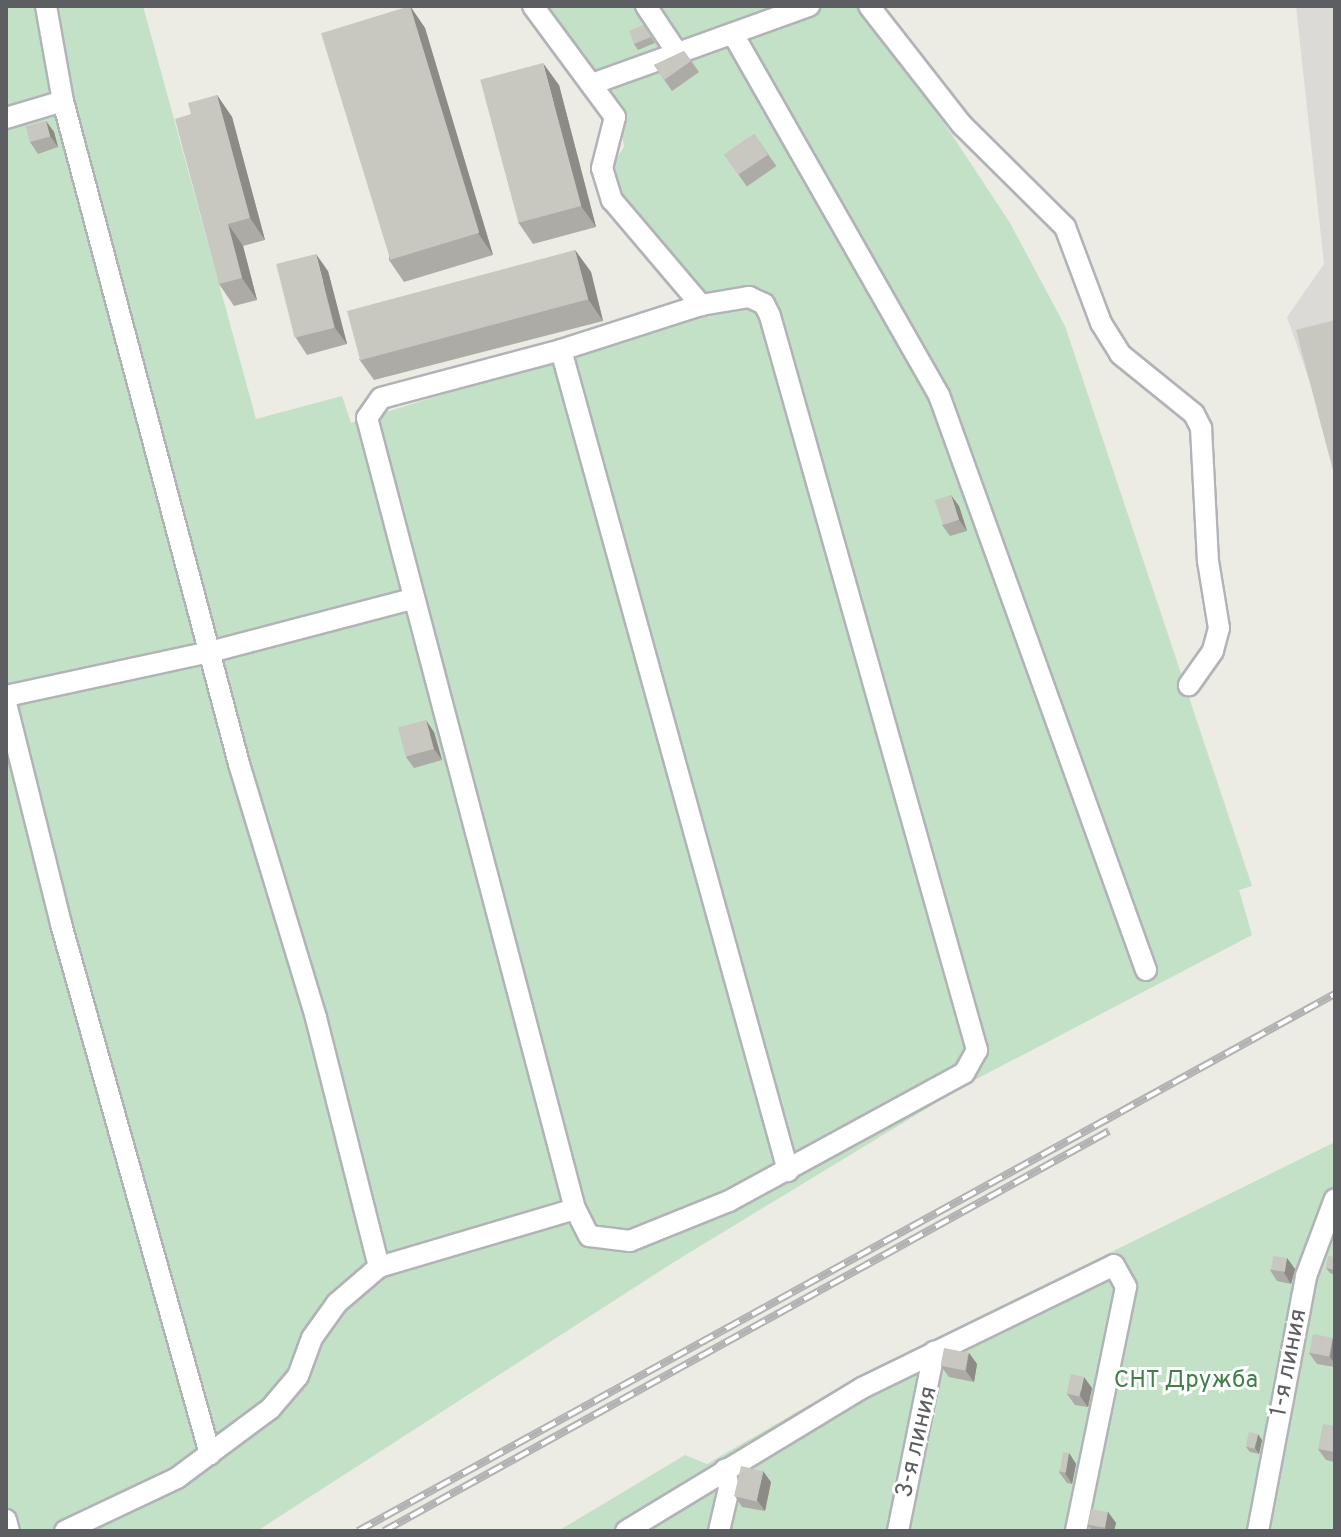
<!DOCTYPE html>
<meta charset="utf-8">
<style>
body{margin:0}
#map{position:relative;width:1341px;height:1537px;overflow:hidden;background:#ecebe4;font-family:Overpass,sans-serif}
div>[style]{position:absolute}
[style*='--x']{left:calc(var(--x)*1px);top:calc(var(--y)*1px);width:calc(var(--w)*1px);rotate:calc(var(--a)*1deg)}
.industrial>*{inset:0;background:#dbdad6}
.green>*{inset:0;background:#c3e1c6}
.roads{filter:drop-shadow(2px 0 #b1b3b7) drop-shadow(-2px 0 #b1b3b7) drop-shadow(0 2px #b1b3b7) drop-shadow(0 -2px #b1b3b7)}
.minor>*{height:20px;margin:-10px;padding:0 10px;transform-origin:10px;border-radius:10px;background:#fff}
.rail>*{height:8px;margin-top:-4px;transform-origin:0;background:repeating-linear-gradient(90deg,#fff 0 15px,#b2b2b3 0 30px);box-sizing:border-box;border-block:2px solid #b2b2b3}
.wall>*{inset:0;background:#acaba5;transform-origin:0 0}
.shaded-wall>*{inset:0;background:#8c8b86}
.building>*{inset:0;background:#c8c7c0;transform-origin:0 0}
span{translate:-50% -50%;white-space:nowrap;text-align:center;line-height:1.15;-webkit-text-stroke:6px #fff;paint-order:stroke}
.street-label{font-size:24px;color:#5c5e62}
.park-label{font-size:24px;color:#3f7f49}
.frame{position:absolute;inset:0;border:8px solid #5c5e62;pointer-events:none}
</style>
<div id="map">
<div class="industrial">
<div style="clip-path:polygon(1296px 6px,1335px 6px,1335px 453px,1287px 317px,1324px 264px)"></div>
</div>
<div class="green">
<div style="clip-path:polygon(6px 6px,143px 6px,256px 419px,342px 396px,351px 423px,712px 310px,614px 185px,610px 168px,624px 147px,619px 114px,541px 6px,858px 6px,925px 94px,1010px 223px,1065px 326px,1252px 886px,1239px 890px,1252px 935px,967px 1084px,674px 1262px,257px 1531px,6px 1531px)"></div>
<div style="clip-path:polygon(1335px 1142px,1335px 1531px,558px 1531px,685px 1455px,707px 1464px,859px 1376px)"></div>
</div>
<div class="roads">
<div class="minor">
<div style="--x:46;--y:6;--w:97;--a:79.9"></div>
<div style="--x:63;--y:101;--w:686;--a:75.13"></div>
<div style="--x:239;--y:764;--w:265;--a:73.1"></div>
<div style="--x:316;--y:1018;--w:257;--a:75.8"></div>
<div style="--x:533;--y:6;--w:138;--a:53.5"></div>
<div style="--x:615;--y:117;--w:53;--a:104.3"></div>
<div style="--x:602;--y:168;--w:34;--a:73"></div>
<div style="--x:612;--y:200;--w:138;--a:49.7"></div>
<div style="--x:646;--y:6;--w:58;--a:56.3"></div>
<div style="--x:869;--y:6;--w:151;--a:52"></div>
<div style="--x:962;--y:125;--w:145;--a:44.7"></div>
<div style="--x:1065;--y:227;--w:103;--a:69.4"></div>
<div style="--x:1101;--y:323;--w:36;--a:58"></div>
<div style="--x:1120;--y:354;--w:95;--a:39"></div>
<div style="--x:1194;--y:414;--w:16;--a:63"></div>
<div style="--x:1201;--y:428;--w:133;--a:87"></div>
<div style="--x:1208;--y:561;--w:68;--a:80.7"></div>
<div style="--x:1219;--y:628;--w:24;--a:105"></div>
<div style="--x:1213;--y:651;--w:42;--a:125.2"></div>
<div style="--x:733;--y:34;--w:416;--a:60.3"></div>
<div style="--x:939;--y:395;--w:611;--a:70.2"></div>
<div style="--x:592;--y:84;--w:231;--a:-19.8"></div>
<div style="--x:6;--y:118;--w:59;--a:-16.6"></div>
<div style="--x:749;--y:297;--w:17;--a:25"></div>
<div style="--x:764;--y:304;--w:13;--a:63"></div>
<div style="--x:770;--y:316;--w:763;--a:74.25"></div>
<div style="--x:977;--y:1050;--w:26;--a:119"></div>
<div style="--x:964;--y:1073;--w:268;--a:151.4"></div>
<div style="--x:729;--y:1201;--w:107;--a:158"></div>
<div style="--x:630;--y:1241;--w:41;--a:-173"></div>
<div style="--x:589;--y:1236;--w:30;--a:-117"></div>
<div style="--x:575;--y:1209;--w:818;--a:-104.73"></div>
<div style="--x:367;--y:418;--w:24;--a:-55"></div>
<div style="--x:381;--y:398;--w:186;--a:-14.9"></div>
<div style="--x:561;--y:350;--w:147;--a:-17.8"></div>
<div style="--x:701;--y:305;--w:49;--a:-9.5"></div>
<div style="--x:561;--y:350;--w:852;--a:74.54"></div>
<div style="--x:6;--y:696;--w:209;--a:-12.2"></div>
<div style="--x:210;--y:652;--w:209;--a:-14.7"></div>
<div style="--x:6;--y:703;--w:228;--a:76"></div>
<div style="--x:61;--y:924;--w:551;--a:74.3"></div>
<div style="--x:6;--y:1520;--w:11;--a:75"></div>
<div style="--x:65;--y:1531;--w:124;--a:-25.3"></div>
<div style="--x:177;--y:1478;--w:116;--a:-36.6"></div>
<div style="--x:270;--y:1409;--w:43;--a:-49.7"></div>
<div style="--x:298;--y:1376;--w:40;--a:-69.8"></div>
<div style="--x:312;--y:1338;--w:43;--a:-54.5"></div>
<div style="--x:337;--y:1303;--w:55;--a:-40.6"></div>
<div style="--x:379;--y:1267;--w:204;--a:-16.5"></div>
<div style="--x:626;--y:1531;--w:276;--a:-31.2"></div>
<div style="--x:862;--y:1388;--w:280;--a:-26"></div>
<div style="--x:1114;--y:1265;--w:25;--a:61"></div>
<div style="--x:1126;--y:1287;--w:249;--a:101.6"></div>
<div style="--x:719;--y:1531;--w:44;--a:-76.9"></div>
<div style="--x:729;--y:1488;--w:19;--a:-102"></div>
<div style="--x:898;--y:1531;--w:183;--a:-78.6"></div>
<div style="--x:1258;--y:1531;--w:259;--a:-79.3"></div>
<div style="--x:1306;--y:1276;--w:82;--a:-69.4"></div>
</div>
</div>
<div class="rail">
<div style="--x:358;--y:1531;--w:1115;--a:-28.8"></div>
<div style="--x:384;--y:1531;--w:828;--a:-28.89"></div>
</div>
<div class="wall">
<div style="clip-path:polygon(410px 6px,425px 28px,493px 255px,404px 282px,389px 260px)"></div>
<div style="clip-path:polygon(643px 25px,655px 43px,638px 50px,634px 44px)"></div>
<div style="clip-path:polygon(684px 51px,699px 72px,672px 91px,654px 65px)"></div>
<div style="clip-path:polygon(559px 85px,596px 227px,533px 244px,518px 222px)"></div>
<div style="clip-path:polygon(217px 95px,232px 117px,265px 240px,243px 246px,257px 300px,234px 306px,219px 284px,191px 114px)"></div>
<div style="clip-path:polygon(46px 121px,54px 132px,58px 147px,38px 154px,30px 142px)"></div>
<div style="left:754px;top:134px;width:39px;height:36px;rotate:55deg"></div>
<div style="clip-path:polygon(575px 250px,591px 272px,603px 321px,374px 380px,359px 359px)"></div>
<div style="clip-path:polygon(328px 271px,347px 344px,307px 355px,296px 338px)"></div>
<div style="clip-path:polygon(959px 506px,967px 531px,950px 536px,942px 525px)"></div>
<div style="clip-path:polygon(434px 732px,442px 760px,414px 768px,406px 757px)"></div>
<div style="clip-path:polygon(1335px 1257px,1335px 1275px,1330px 1273px,1326px 1268px)"></div>
<div style="clip-path:polygon(1287px 1258px,1295px 1269px,1291px 1284px,1277px 1281px,1270px 1270px)"></div>
<div style="clip-path:polygon(1333px 1338px,1335px 1340px,1335px 1367px,1317px 1364px,1309px 1353px)"></div>
<div style="clip-path:polygon(969px 1353px,977px 1364px,974px 1382px,949px 1377px,941px 1366px)"></div>
<div style="clip-path:polygon(1092px 1388px,1088px 1407px,1075px 1405px,1067px 1394px)"></div>
<div style="clip-path:polygon(1335px 1426px,1335px 1462px,1326px 1460px,1318px 1449px)"></div>
<div style="clip-path:polygon(1262px 1440px,1259px 1454px,1250px 1452px,1246px 1447px)"></div>
<div style="clip-path:polygon(1069px 1453px,1076px 1464px,1072px 1484px,1067px 1483px,1059px 1472px)"></div>
<div style="clip-path:polygon(771px 1482px,765px 1511px,742px 1507px,735px 1496px)"></div>
<div style="clip-path:polygon(1108px 1512px,1116px 1523px,1114px 1531px,1092px 1531px,1088px 1525px)"></div>
</div>
<div class="shaded-wall">
<div style="clip-path:polygon(410px 6px,425px 28px,493px 255px,478px 233px)"></div>
<div style="clip-path:polygon(543px 63px,559px 85px,596px 227px,581px 206px)"></div>
<div style="clip-path:polygon(217px 95px,232px 117px,265px 240px,250px 218px)"></div>
<div style="clip-path:polygon(46px 121px,54px 132px,58px 147px,50px 136px)"></div>
<div style="clip-path:polygon(228px 224px,243px 246px,257px 300px,242px 278px)"></div>
<div style="clip-path:polygon(575px 250px,591px 272px,603px 321px,588px 299px)"></div>
<div style="clip-path:polygon(316px 254px,328px 271px,347px 344px,335px 328px)"></div>
<div style="clip-path:polygon(951px 495px,959px 506px,967px 531px,959px 520px)"></div>
<div style="clip-path:polygon(426px 720px,434px 732px,442px 760px,434px 749px)"></div>
<div style="clip-path:polygon(1287px 1258px,1295px 1269px,1291px 1284px,1284px 1273px)"></div>
<div style="clip-path:polygon(1333px 1338px,1335px 1340px,1335px 1364px,1330px 1357px)"></div>
<div style="clip-path:polygon(969px 1353px,977px 1364px,974px 1382px,966px 1371px)"></div>
<div style="clip-path:polygon(1084px 1377px,1092px 1388px,1088px 1407px,1080px 1396px)"></div>
<div style="clip-path:polygon(1258px 1434px,1262px 1440px,1259px 1454px,1255px 1448px)"></div>
<div style="clip-path:polygon(1069px 1453px,1076px 1464px,1072px 1484px,1065px 1473px)"></div>
<div style="clip-path:polygon(763px 1471px,771px 1482px,765px 1511px,757px 1500px)"></div>
<div style="clip-path:polygon(1108px 1512px,1116px 1523px,1114px 1531px,1107px 1531px,1105px 1528px)"></div>
</div>
<div class="building">
<div style="left:410px;top:6px;width:237px;height:93px;rotate:73deg"></div>
<div style="clip-path:polygon(643px 25px,651px 37px,634px 44px,629px 31px)"></div>
<div style="clip-path:polygon(684px 51px,691px 61px,664px 80px,654px 65px)"></div>
<div style="left:543px;top:63px;width:148px;height:65px;rotate:75deg"></div>
<div style="clip-path:polygon(217px 95px,250px 218px,228px 224px,242px 278px,219px 284px,175px 119px,191px 114px,188px 103px)"></div>
<div style="left:46px;top:121px;width:16px;height:21px;rotate:75deg"></div>
<div style="left:754px;top:134px;width:25px;height:36px;rotate:56deg"></div>
<div style="left:575px;top:250px;width:51px;height:236px;rotate:75deg"></div>
<div style="left:316px;top:254px;width:76px;height:41px;rotate:76deg"></div>
<div style="clip-path:polygon(1335px 320px,1335px 478px,1296px 330px)"></div>
<div style="left:951px;top:495px;width:26px;height:17px;rotate:72deg"></div>
<div style="left:426px;top:720px;width:30px;height:29px;rotate:75deg"></div>
<div style="left:1273px;top:1256px;width:14px;height:14px;rotate:8deg"></div>
<div style="clip-path:polygon(1328px 1256px,1335px 1257px,1335px 1270px,1326px 1268px)"></div>
<div style="left:1313px;top:1334px;width:20px;height:19px;rotate:11deg"></div>
<div style="left:944px;top:1348px;width:25px;height:18px;rotate:11deg"></div>
<div style="left:1071px;top:1374px;width:13px;height:20px;rotate:13deg"></div>
<div style="clip-path:polygon(1323px 1424px,1335px 1426px,1335px 1452px,1318px 1449px)"></div>
<div style="left:1249px;top:1432px;width:9px;height:15px;rotate:13deg"></div>
<div style="left:1063px;top:1452px;width:6px;height:20px;rotate:9deg"></div>
<div style="left:741px;top:1466px;width:23px;height:31px;rotate:13deg"></div>
<div style="left:1091px;top:1509px;width:17px;height:16px;rotate:10deg"></div>
</div>
<div class="street-label">
<span style="left:1290px;top:1363px;rotate:-79deg">1-я линия</span>
<span style="left:918px;top:1442px;rotate:-77deg">3-я линия</span>
</div>
<div class="park-label">
<span style="left:1186px;top:1382px">СНТ Дружба</span>
</div>
<div class="frame"></div>
</div>
